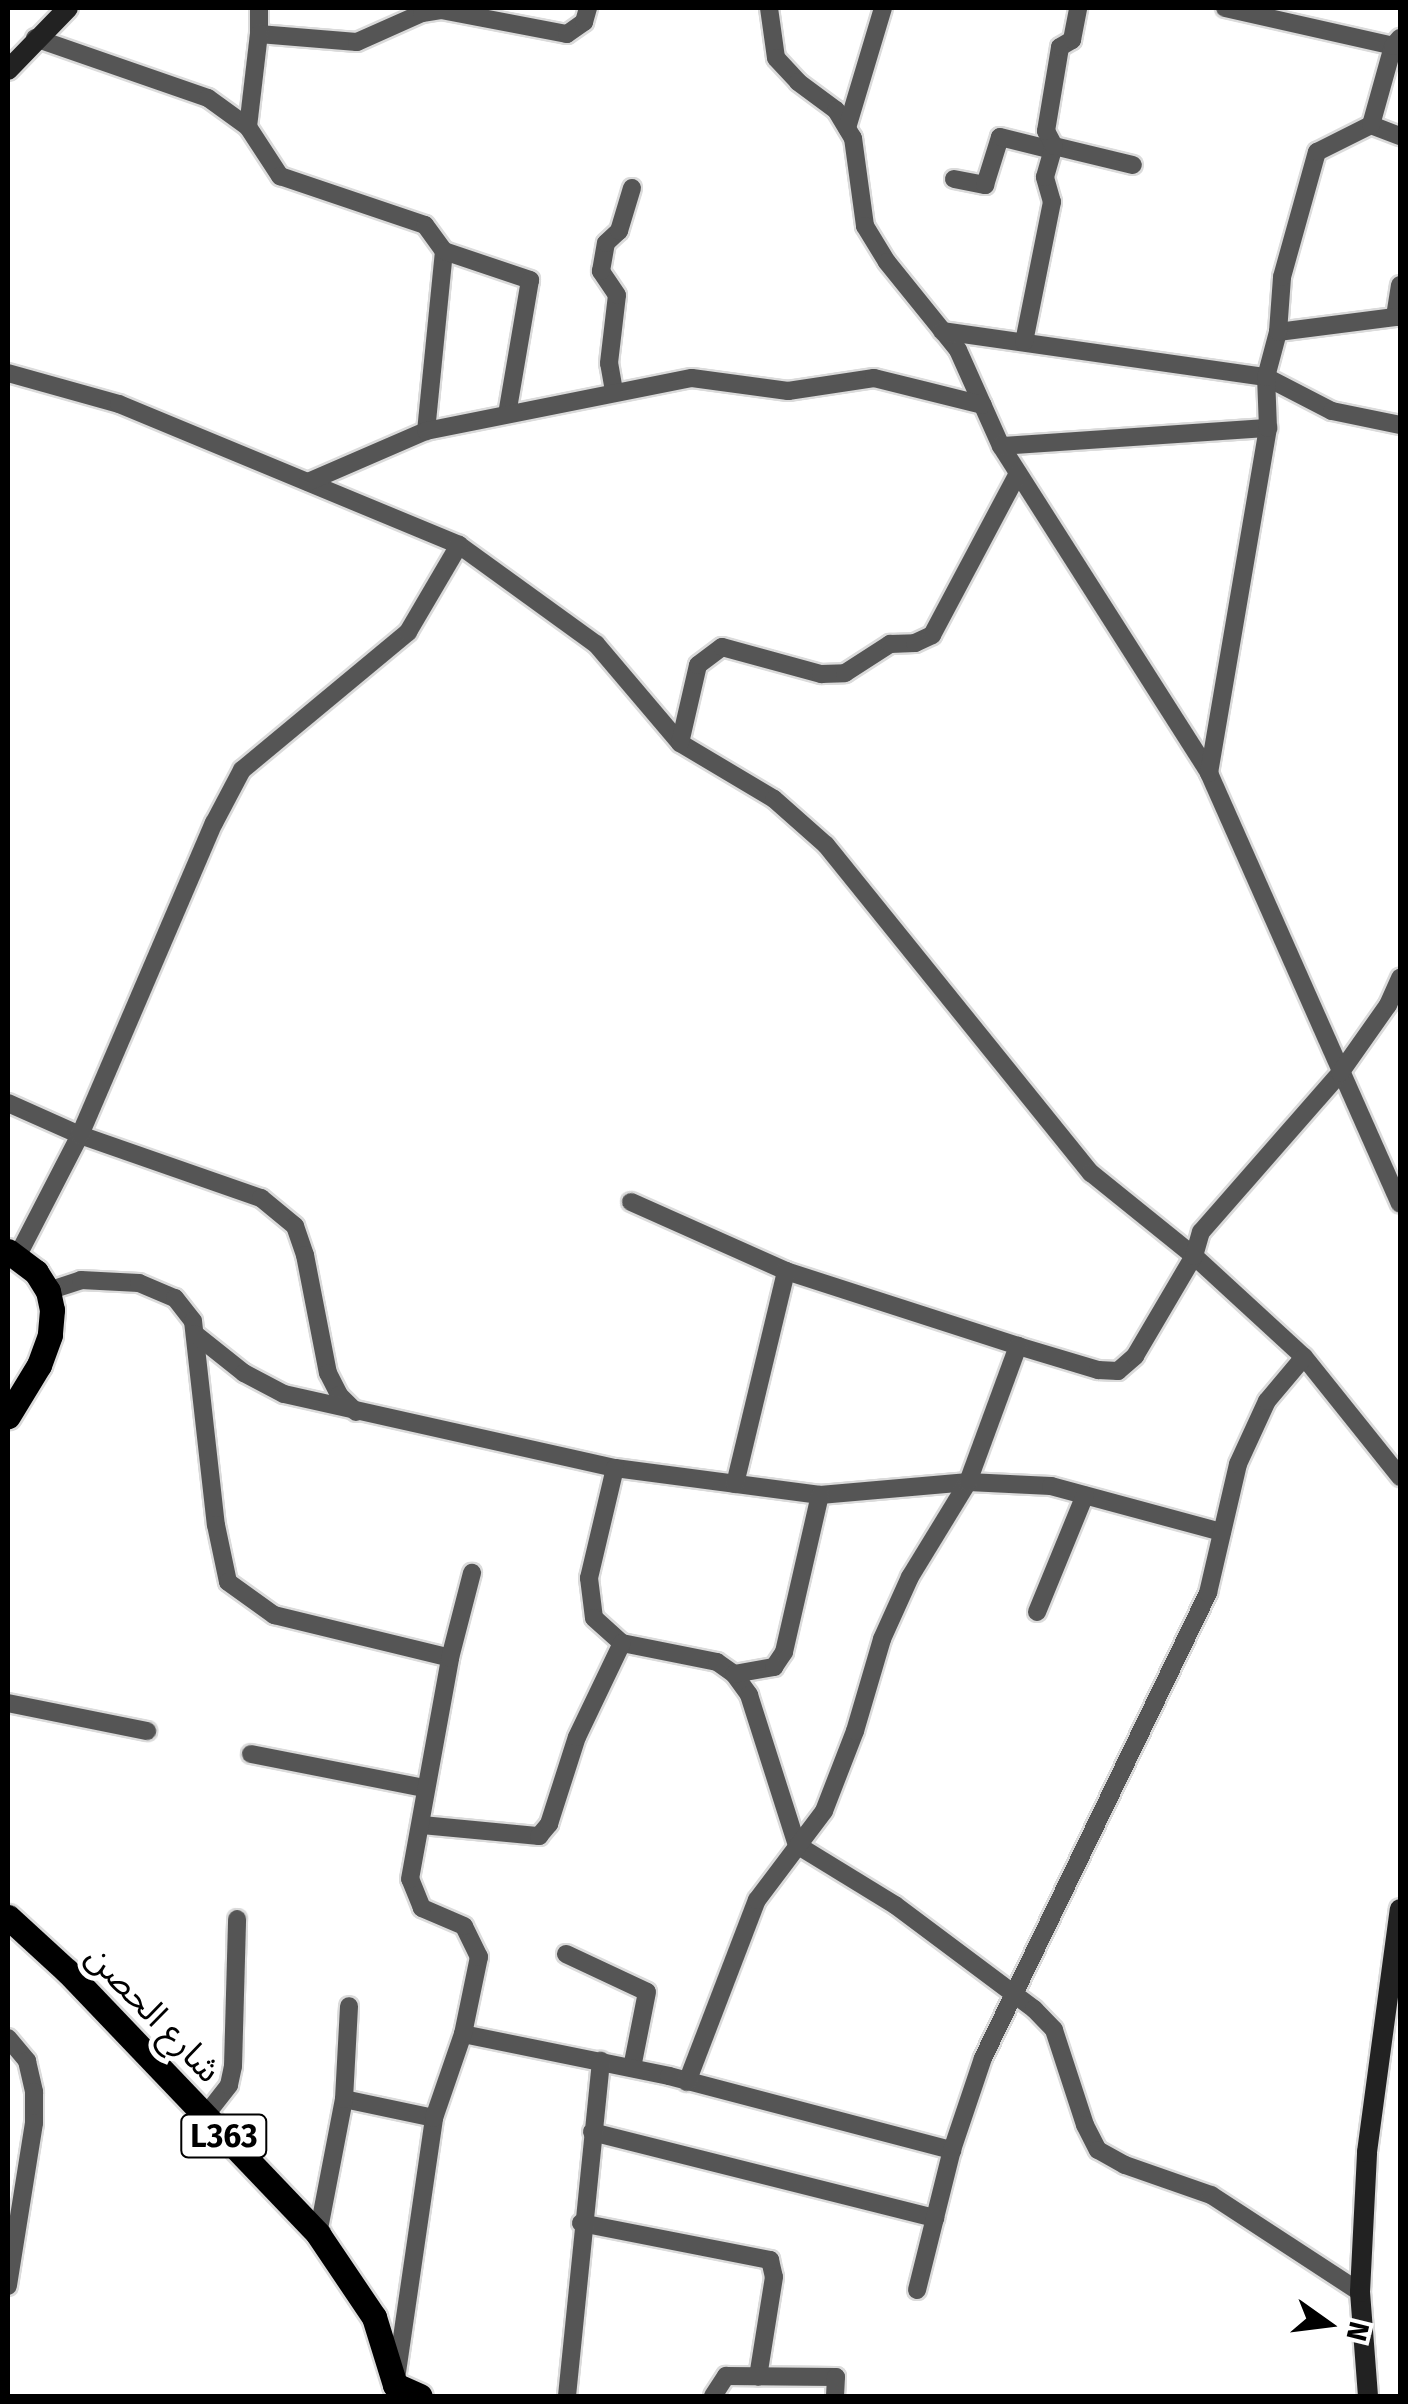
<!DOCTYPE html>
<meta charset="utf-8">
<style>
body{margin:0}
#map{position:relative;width:1408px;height:2404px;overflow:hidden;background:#fff;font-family:"Fira Sans","Noto Sans Arabic",sans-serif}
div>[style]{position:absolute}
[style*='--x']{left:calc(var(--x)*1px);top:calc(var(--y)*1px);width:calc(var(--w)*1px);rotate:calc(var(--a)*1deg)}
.roads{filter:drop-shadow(2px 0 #dbdbdb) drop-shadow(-2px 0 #dbdbdb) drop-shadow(0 2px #dbdbdb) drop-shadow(0 -2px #dbdbdb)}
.street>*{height:18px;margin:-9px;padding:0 9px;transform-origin:9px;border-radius:9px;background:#555}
.secondary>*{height:20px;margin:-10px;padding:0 10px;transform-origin:10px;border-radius:10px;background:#222}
.primary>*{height:25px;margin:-12.5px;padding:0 12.5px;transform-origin:12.5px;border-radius:12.5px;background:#000}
span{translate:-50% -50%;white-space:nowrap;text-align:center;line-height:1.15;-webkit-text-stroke:10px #fff;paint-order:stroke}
.shield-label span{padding:2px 8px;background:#fff;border:2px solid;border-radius:8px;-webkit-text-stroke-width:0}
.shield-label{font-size:32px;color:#000;font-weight:700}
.street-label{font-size:35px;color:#000}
.frame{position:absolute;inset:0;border:10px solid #000;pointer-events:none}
.north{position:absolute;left:1278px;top:2274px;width:100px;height:100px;-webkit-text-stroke:8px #fff;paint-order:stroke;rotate:104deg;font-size:28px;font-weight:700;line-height:40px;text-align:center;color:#000}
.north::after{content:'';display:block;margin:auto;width:35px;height:45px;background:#000;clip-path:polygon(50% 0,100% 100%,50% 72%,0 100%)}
</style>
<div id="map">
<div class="roads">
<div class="street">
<div style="--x:259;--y:8;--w:26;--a:90"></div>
<div style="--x:259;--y:34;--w:98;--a:4.7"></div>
<div style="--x:357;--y:42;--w:71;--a:-24"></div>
<div style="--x:422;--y:13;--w:19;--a:-9"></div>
<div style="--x:441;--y:10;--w:128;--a:10.8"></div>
<div style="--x:567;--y:34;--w:21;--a:-35"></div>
<div style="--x:584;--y:22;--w:15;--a:-74"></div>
<div style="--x:769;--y:8;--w:50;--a:82"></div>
<div style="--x:776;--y:58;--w:33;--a:47"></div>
<div style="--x:798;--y:82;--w:47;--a:36.4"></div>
<div style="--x:836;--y:110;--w:33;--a:59"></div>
<div style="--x:853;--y:138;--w:89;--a:82.2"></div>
<div style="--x:865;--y:226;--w:42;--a:58.6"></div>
<div style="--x:887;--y:262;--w:113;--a:51.1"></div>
<div style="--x:958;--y:350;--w:105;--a:65.9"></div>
<div style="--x:1001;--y:446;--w:388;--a:57.5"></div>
<div style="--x:1209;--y:773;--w:471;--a:66.1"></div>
<div style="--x:1225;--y:8;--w:172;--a:12.7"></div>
<div style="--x:35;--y:38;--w:183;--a:19.1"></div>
<div style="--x:208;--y:98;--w:49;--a:35.9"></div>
<div style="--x:248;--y:127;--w:59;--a:56.9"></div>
<div style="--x:280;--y:176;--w:153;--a:18.7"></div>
<div style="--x:425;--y:225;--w:32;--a:54"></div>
<div style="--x:444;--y:251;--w:181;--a:95.7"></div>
<div style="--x:1371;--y:125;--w:31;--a:21"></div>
<div style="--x:248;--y:127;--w:94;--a:-83.3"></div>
<div style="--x:847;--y:128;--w:125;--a:-73.3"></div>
<div style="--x:1054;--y:146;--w:81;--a:13.5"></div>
<div style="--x:954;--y:179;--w:32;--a:11"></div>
<div style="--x:985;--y:185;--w:50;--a:-72.6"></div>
<div style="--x:1000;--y:137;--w:54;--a:14"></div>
<div style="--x:444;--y:251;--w:91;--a:18.6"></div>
<div style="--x:530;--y:280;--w:136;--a:99.7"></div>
<div style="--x:1400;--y:285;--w:32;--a:99"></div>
<div style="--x:1395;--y:317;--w:5;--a:0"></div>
<div style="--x:942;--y:331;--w:327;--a:8.1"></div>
<div style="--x:1266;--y:377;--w:74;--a:27.3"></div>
<div style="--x:1332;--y:411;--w:69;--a:11.6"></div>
<div style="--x:1278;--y:332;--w:118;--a:-7.3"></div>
<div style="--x:1024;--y:342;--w:143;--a:-78.7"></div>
<div style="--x:1052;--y:202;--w:26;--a:-106"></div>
<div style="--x:1045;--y:177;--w:32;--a:-74"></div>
<div style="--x:1054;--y:146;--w:17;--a:-118"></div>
<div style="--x:1046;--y:131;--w:85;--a:-80.5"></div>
<div style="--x:1060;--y:47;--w:14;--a:-30"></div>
<div style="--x:1072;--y:40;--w:33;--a:-79"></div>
<div style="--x:8;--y:373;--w:115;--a:15.6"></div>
<div style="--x:119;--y:404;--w:368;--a:22.5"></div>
<div style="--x:459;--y:545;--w:169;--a:35.9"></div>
<div style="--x:596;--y:644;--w:130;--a:49.7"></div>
<div style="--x:680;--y:743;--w:109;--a:30.8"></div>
<div style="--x:774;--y:799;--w:69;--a:41.5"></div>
<div style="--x:826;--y:845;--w:422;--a:51.1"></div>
<div style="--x:1091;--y:1173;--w:132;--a:38.9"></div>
<div style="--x:1194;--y:1256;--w:149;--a:42.6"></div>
<div style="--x:1304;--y:1357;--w:154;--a:51.3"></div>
<div style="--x:614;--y:391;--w:28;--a:-100"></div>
<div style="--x:609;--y:363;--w:68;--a:-83.3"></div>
<div style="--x:617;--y:295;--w:29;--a:-124"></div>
<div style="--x:601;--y:271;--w:28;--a:-80"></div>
<div style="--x:606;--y:243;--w:18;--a:-43"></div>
<div style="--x:619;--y:231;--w:45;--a:-73.2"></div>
<div style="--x:1001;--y:446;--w:268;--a:-3.9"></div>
<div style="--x:308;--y:482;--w:129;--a:-23.4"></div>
<div style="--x:426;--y:431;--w:271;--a:-11.3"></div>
<div style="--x:692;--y:378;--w:97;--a:7.7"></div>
<div style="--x:788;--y:391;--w:87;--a:-8.6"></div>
<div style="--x:874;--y:378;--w:112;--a:13.9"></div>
<div style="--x:680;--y:743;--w:80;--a:-77"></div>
<div style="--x:698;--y:665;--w:30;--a:-37"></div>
<div style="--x:722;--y:647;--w:103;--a:15.3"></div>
<div style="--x:821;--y:674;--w:24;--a:-2"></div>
<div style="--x:845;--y:673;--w:54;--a:-32.8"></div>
<div style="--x:890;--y:644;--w:25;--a:-2"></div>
<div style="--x:915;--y:643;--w:19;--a:-25"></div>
<div style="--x:932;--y:635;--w:183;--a:-62"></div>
<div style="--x:1209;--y:773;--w:350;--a:-80.3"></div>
<div style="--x:1268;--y:428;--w:51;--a:-92.2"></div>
<div style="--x:1266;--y:377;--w:47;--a:-75.1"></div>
<div style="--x:1278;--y:332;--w:55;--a:-85.8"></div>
<div style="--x:1282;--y:277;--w:130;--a:-74.4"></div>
<div style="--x:1317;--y:152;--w:60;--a:-26.6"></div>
<div style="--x:1371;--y:125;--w:82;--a:-74.4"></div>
<div style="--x:1393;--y:46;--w:11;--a:-49"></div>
<div style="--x:8;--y:1103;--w:79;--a:24"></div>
<div style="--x:80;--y:1135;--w:192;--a:19.2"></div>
<div style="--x:261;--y:1198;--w:44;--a:39.5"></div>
<div style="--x:295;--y:1226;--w:31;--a:71"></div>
<div style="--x:305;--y:1255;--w:120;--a:79"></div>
<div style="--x:328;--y:1373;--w:25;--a:63"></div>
<div style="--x:339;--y:1395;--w:24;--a:45"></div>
<div style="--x:631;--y:1202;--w:170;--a:24"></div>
<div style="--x:786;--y:1271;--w:244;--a:17.9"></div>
<div style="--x:1018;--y:1346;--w:84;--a:16.7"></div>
<div style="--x:1098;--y:1370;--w:20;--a:3"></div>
<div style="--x:1118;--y:1371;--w:23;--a:-41"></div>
<div style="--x:1135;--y:1356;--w:116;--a:-59.5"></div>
<div style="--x:1194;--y:1256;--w:25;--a:-74"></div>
<div style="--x:1201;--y:1232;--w:211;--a:-48.8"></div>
<div style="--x:1340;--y:1073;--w:83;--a:-54.8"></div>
<div style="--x:1388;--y:1005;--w:30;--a:-66"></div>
<div style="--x:18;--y:1255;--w:135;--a:-62.7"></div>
<div style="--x:80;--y:1135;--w:340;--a:-66.8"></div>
<div style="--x:214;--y:823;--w:60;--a:-62.2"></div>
<div style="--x:242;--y:770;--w:216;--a:-39.7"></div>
<div style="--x:408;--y:632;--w:101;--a:-59.6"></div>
<div style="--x:48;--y:1291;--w:35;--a:-18"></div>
<div style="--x:81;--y:1280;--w:58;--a:3"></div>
<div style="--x:139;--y:1283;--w:39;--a:23"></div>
<div style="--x:175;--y:1298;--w:29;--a:52"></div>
<div style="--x:193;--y:1321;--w:205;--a:83.6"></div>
<div style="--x:216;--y:1525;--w:58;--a:78.1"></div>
<div style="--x:228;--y:1582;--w:57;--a:35.7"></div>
<div style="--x:274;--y:1615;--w:181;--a:13.7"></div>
<div style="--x:195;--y:1334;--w:63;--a:38.5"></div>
<div style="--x:244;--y:1373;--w:45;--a:27.7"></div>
<div style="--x:284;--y:1394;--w:339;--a:12.6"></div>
<div style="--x:615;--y:1468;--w:207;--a:7.5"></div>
<div style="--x:820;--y:1495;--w:149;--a:-5"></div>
<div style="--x:968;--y:1482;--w:83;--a:2.8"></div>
<div style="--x:1051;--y:1486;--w:177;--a:15.1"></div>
<div style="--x:615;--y:1468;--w:113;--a:103.3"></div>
<div style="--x:589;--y:1578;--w:40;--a:82.9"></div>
<div style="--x:594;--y:1618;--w:38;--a:42"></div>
<div style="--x:622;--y:1643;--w:97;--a:11.3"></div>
<div style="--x:717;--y:1662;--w:21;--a:35"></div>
<div style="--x:734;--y:1674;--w:26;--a:54"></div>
<div style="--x:749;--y:1695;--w:157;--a:72.3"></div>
<div style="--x:797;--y:1845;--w:115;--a:31.5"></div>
<div style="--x:895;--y:1905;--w:174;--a:36.8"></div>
<div style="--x:1034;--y:2009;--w:29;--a:46"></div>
<div style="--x:1054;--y:2030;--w:100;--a:71.9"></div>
<div style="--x:1085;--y:2125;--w:28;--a:63"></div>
<div style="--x:1098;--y:2150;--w:31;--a:29"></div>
<div style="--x:1125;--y:2165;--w:91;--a:19.2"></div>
<div style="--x:1211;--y:2195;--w:178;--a:33.1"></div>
<div style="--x:735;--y:1484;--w:219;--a:-76.5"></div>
<div style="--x:1037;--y:1612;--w:126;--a:-67.7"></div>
<div style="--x:734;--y:1674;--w:41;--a:-9.9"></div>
<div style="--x:774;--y:1667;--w:18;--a:-56"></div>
<div style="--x:784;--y:1652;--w:161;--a:-77.1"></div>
<div style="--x:8;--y:1703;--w:142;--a:11.4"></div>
<div style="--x:251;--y:1754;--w:177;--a:11.1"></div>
<div style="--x:422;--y:1825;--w:118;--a:5.4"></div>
<div style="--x:539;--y:1836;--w:16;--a:-50"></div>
<div style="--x:549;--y:1824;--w:91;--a:-72.2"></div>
<div style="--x:577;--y:1737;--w:104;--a:-64.4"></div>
<div style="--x:566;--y:1954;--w:89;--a:25.1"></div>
<div style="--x:647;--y:1992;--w:77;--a:101.2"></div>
<div style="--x:463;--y:2034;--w:210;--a:11.5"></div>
<div style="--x:669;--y:2076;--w:293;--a:14.7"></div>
<div style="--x:8;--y:2038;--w:30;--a:50"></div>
<div style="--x:27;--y:2061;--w:32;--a:77"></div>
<div style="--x:34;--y:2092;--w:31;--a:90"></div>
<div style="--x:34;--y:2123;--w:165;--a:99.1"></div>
<div style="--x:687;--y:2082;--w:195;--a:-69"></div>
<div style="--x:757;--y:1900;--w:111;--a:-53"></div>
<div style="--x:824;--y:1811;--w:86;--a:-68.8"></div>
<div style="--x:855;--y:1731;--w:96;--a:-73.6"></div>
<div style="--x:882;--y:1639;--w:68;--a:-65.7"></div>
<div style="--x:910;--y:1577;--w:111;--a:-58.6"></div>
<div style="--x:968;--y:1482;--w:145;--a:-69.8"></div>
<div style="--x:344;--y:2099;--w:92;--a:11.9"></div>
<div style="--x:205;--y:2116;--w:39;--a:-52"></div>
<div style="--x:229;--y:2085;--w:19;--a:-78"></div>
<div style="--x:233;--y:2066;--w:147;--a:-88.4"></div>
<div style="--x:592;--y:2132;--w:354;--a:14.1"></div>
<div style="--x:581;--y:2223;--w:193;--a:11.1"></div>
<div style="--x:770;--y:2260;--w:17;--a:77"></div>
<div style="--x:774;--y:2277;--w:101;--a:99.1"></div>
<div style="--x:318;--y:2234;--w:137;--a:-79.1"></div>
<div style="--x:344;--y:2099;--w:93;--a:-86.9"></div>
<div style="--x:917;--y:2290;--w:144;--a:-76"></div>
<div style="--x:952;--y:2150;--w:97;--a:-71.4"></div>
<div style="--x:983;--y:2058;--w:517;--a:-64.18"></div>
<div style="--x:1208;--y:1593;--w:132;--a:-76.9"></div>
<div style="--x:1238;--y:1464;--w:69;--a:-65.3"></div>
<div style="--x:1267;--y:1401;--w:57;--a:-49.9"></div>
<div style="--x:396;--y:2379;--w:264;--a:-81.7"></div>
<div style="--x:434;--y:2118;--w:89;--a:-71"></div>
<div style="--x:463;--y:2034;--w:79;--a:-78.3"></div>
<div style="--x:479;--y:1957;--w:34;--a:-116"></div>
<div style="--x:464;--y:1926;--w:46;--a:-156.8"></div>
<div style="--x:422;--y:1908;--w:31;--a:-112"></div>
<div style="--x:410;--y:1879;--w:225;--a:-79.7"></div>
<div style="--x:450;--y:1658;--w:88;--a:-75.5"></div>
<div style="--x:567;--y:2396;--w:337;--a:-84.2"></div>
<div style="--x:713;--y:2396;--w:24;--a:-57"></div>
<div style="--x:726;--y:2376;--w:110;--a:0.5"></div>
<div style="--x:836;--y:2377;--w:19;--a:93"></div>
</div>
<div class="secondary">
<div style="--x:8;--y:70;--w:86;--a:-45.9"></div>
<div style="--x:1368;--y:2396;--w:104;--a:-94.4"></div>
<div style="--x:1360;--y:2292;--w:140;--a:-87.1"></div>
<div style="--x:1367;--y:2152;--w:245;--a:-82.3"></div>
</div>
<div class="primary">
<div style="--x:8;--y:1251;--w:35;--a:37"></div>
<div style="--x:36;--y:1272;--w:22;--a:58"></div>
<div style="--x:48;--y:1291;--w:19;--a:78"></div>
<div style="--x:52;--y:1310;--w:25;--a:95"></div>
<div style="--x:50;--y:1335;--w:32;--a:110"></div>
<div style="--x:39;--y:1365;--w:60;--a:121.3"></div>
<div style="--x:8;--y:1917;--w:80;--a:42.5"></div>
<div style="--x:67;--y:1971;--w:364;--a:46.3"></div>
<div style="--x:318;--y:2234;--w:100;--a:56"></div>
<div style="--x:374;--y:2317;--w:71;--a:72.8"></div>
<div style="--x:395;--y:2385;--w:27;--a:24"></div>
</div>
</div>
<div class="shield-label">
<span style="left:224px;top:2136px">L363</span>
</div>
<div class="street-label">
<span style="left:154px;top:2013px;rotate:46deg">شارع الحصن</span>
</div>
<div class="frame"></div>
<div class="north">N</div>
</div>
